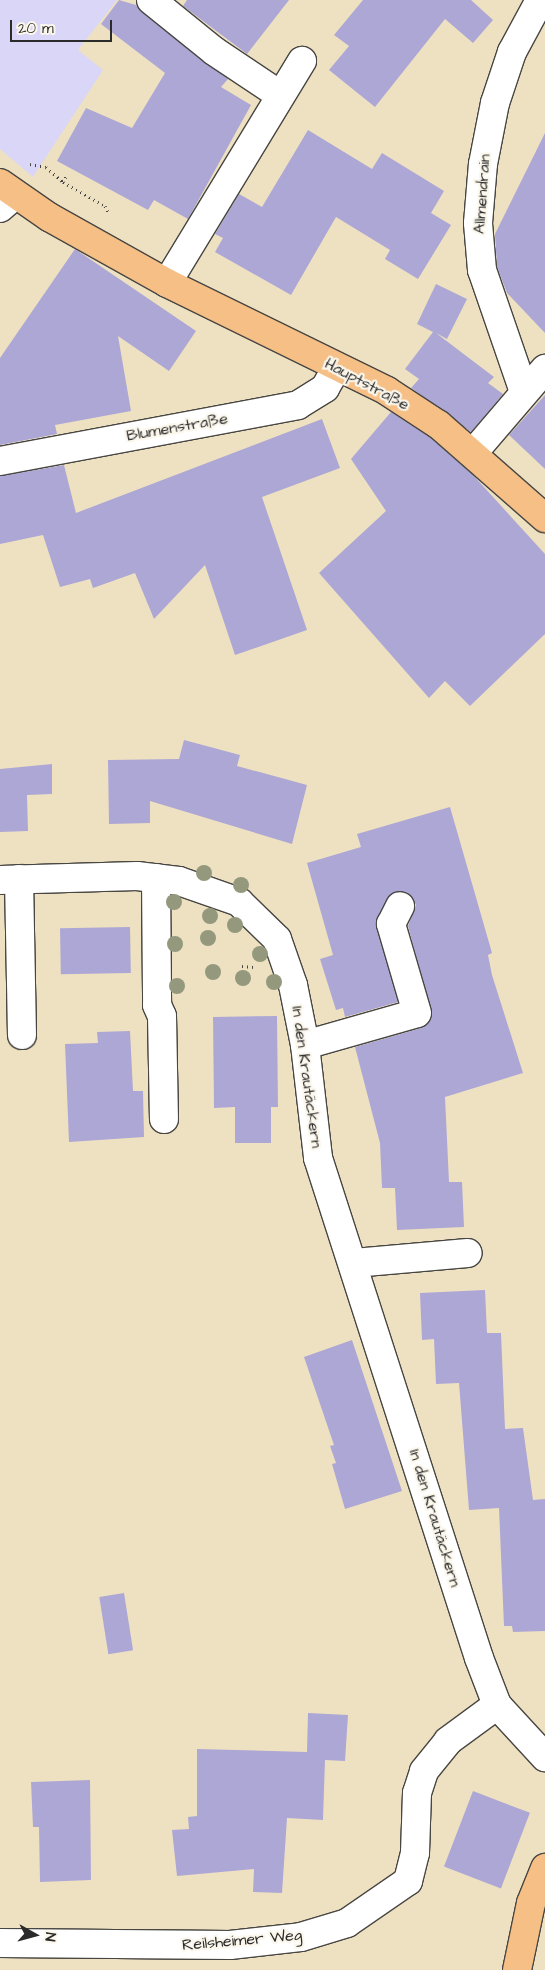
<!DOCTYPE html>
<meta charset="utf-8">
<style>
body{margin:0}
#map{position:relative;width:545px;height:1970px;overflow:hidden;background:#eee1c1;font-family:"Architects Daughter",sans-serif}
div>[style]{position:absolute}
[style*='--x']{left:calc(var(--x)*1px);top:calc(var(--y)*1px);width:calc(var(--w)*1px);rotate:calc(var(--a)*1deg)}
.built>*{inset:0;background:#dad6f7}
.building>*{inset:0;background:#ada7d5;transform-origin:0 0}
.path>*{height:3px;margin-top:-1.5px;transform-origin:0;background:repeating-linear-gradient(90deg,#484642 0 1px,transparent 0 5px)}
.roads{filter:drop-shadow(1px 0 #484642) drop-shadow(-1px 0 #484642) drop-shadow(0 1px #484642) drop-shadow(0 -1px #484642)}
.minor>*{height:28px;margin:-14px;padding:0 14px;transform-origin:14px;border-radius:14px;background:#fff}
.major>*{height:28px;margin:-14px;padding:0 14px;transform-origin:14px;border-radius:14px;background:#f5bf86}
.trees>*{width:16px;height:16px;margin:-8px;border-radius:50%;background:#94987d}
span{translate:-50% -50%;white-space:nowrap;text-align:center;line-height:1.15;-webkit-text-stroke:4.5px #fbf7ec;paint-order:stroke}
.street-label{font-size:16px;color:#2b2b2b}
.north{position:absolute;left:10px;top:1910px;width:50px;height:50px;-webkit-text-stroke:4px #fbf7ec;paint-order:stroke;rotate:97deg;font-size:14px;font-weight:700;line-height:20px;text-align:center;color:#2b2b2b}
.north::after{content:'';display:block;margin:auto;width:18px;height:22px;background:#2b2b2b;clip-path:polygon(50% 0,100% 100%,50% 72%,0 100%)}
.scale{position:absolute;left:10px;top:20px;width:102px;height:22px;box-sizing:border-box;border:2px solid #2b2b2b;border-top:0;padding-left:6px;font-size:15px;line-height:18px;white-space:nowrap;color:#2b2b2b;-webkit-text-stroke:4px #fbf7ec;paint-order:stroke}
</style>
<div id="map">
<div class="built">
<div style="clip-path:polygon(0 0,117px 0,78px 50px,103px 70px,33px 177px,0 149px)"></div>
</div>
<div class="building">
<div style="clip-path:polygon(119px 0,136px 5px,228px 79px,221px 87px,251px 105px,188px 219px,154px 200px,148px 210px,57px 161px,86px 108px,132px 128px,165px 73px,101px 24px)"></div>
<div style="clip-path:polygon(187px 0,289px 0,247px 54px,183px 6px)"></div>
<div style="clip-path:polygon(363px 0,471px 0,493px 20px,473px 43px,445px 19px,375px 107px,329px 70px,349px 46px,334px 35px)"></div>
<div style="clip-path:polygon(308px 130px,372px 169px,382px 153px,444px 191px,431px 213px,451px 225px,418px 279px,385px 259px,390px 250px,336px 217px,291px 295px,215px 252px,223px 238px,215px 234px,239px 194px,262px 207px)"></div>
<div style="clip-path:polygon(545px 133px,545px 333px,507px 293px,497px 267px,495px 234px)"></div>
<div style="clip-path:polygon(75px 249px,196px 331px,169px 371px,118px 336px,131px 411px,55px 425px,57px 434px,0 445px,0 358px)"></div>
<div style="clip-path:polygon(436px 284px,467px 299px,447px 339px,436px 333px,494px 377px,488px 383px,503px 394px,471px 432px,411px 388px,419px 379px,405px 369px,433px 332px,417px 324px)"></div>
<div style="clip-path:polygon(545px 395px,545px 469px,509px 435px)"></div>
<div style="clip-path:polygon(391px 412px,430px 437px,473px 475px,545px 554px,545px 634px,470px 706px,445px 681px,429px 698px,319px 573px,386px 511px,351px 459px)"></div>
<div style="clip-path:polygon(322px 419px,340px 468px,262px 497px,307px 630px,235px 655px,205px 565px,154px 619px,135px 573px,93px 588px,90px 579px,60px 587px,43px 535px,0 544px,0 476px,64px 465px,76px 513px)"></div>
<div style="clip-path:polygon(184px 740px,240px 755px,237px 766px,307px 785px,292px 844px,150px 801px,150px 823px,109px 824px,108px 760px,179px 759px)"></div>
<div style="clip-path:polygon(52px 764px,52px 794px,27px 795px,28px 831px,0 832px,0 769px)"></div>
<div style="clip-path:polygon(450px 807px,492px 953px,488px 955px,492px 975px,523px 1073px,445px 1097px,449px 1182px,462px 1182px,464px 1227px,397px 1230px,395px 1188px,382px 1188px,380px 1143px,355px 1047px,421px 1028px,432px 1017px,408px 926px,416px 905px,407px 892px,392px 893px,377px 918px,398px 1002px,345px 1017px,343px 1008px,336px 1010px,320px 959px,333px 955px,307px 863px,361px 847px,357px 834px)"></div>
<div style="left:130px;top:927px;width:46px;height:70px;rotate:89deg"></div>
<div style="clip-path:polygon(277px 1016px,278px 1107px,271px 1107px,271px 1143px,235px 1143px,235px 1107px,214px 1108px,213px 1017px)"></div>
<div style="clip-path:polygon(130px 1031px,133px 1091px,143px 1091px,144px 1137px,69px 1142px,65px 1044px,98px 1043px,97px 1032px)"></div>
<div style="clip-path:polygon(485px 1290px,487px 1333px,501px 1333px,505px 1429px,523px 1428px,533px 1500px,545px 1499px,545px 1631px,513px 1632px,512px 1626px,504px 1626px,499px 1508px,469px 1510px,459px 1383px,436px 1384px,434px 1339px,422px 1340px,420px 1293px)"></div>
<div style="clip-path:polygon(352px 1340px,402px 1491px,345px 1509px,332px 1464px,336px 1463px,330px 1446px,334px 1445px,304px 1357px)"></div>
<div style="left:124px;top:1593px;width:58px;height:25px;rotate:81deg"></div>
<div style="clip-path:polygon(308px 1713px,348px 1715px,345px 1761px,325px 1760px,323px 1820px,287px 1818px,282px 1893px,253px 1892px,254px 1869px,177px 1876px,172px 1830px,189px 1829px,188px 1817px,197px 1816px,197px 1749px,307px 1752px)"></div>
<div style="clip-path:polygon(90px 1780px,91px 1880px,40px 1882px,39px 1827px,33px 1827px,31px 1782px)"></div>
<div style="left:473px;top:1791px;width:61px;height:81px;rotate:21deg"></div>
</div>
<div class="path">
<div style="--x:30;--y:164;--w:16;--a:11"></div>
<div style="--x:46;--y:167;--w:23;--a:41"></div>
<div style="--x:63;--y:182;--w:48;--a:29.7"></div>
<div style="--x:105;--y:206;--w:9;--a:63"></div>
<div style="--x:63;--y:182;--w:7;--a:-63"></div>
<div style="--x:242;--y:966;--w:11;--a:5"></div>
</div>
<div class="roads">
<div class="minor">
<div style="--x:151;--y:0;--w:81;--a:39"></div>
<div style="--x:214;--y:51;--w:79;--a:33.7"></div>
<div style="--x:0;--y:208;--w:20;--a:-41"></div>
<div style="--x:167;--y:283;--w:260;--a:-58.7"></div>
<div style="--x:524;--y:392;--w:129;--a:-109"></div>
<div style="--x:482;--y:270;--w:47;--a:-94.9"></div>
<div style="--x:478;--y:223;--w:59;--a:-85.2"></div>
<div style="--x:483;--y:164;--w:62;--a:-78.9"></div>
<div style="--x:495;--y:103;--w:54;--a:-71.6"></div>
<div style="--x:512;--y:52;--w:59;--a:-61.7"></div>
<div style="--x:473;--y:453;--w:111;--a:-49.4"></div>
<div style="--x:0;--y:461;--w:303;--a:-10.6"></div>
<div style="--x:298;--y:405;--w:32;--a:-32"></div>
<div style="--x:325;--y:388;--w:24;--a:-60"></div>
<div style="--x:156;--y:878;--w:127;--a:89.5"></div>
<div style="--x:157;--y:1005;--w:12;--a:66"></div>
<div style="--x:162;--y:1016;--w:103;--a:88.9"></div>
<div style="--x:19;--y:879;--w:156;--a:88.9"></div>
<div style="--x:0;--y:880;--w:137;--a:-1.7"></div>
<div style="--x:137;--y:876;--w:42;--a:6.8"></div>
<div style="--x:179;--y:881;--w:64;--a:19.3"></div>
<div style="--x:239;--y:902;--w:53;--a:44.2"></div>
<div style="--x:277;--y:939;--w:49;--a:70.8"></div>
<div style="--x:293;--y:985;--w:61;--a:78.7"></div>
<div style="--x:305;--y:1045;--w:114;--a:83.4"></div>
<div style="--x:318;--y:1158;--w:525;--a:72.15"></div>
<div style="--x:479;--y:1658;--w:50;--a:69"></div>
<div style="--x:497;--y:1705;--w:71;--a:47.3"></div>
<div style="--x:305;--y:1045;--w:116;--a:-15.9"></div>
<div style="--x:417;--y:1013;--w:93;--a:-106.3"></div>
<div style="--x:391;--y:924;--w:20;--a:-63"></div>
<div style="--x:354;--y:1263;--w:114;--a:-5"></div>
<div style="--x:0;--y:1943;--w:230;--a:0.5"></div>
<div style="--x:230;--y:1945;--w:71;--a:-6.4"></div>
<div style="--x:301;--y:1937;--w:48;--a:-16.9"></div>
<div style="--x:347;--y:1923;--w:74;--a:-34.5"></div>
<div style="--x:408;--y:1881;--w:29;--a:-76"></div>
<div style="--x:415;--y:1853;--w:60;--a:-88.1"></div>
<div style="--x:417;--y:1793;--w:23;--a:-72"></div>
<div style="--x:424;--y:1771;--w:38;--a:-51"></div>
<div style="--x:448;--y:1741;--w:61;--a:-36.3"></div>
</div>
<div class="major">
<div style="--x:0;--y:183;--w:60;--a:34.8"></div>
<div style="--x:49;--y:217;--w:135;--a:29.2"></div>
<div style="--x:167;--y:283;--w:245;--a:26.1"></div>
<div style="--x:387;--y:391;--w:62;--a:33.2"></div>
<div style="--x:439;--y:425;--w:141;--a:41.3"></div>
<div style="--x:517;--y:1970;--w:68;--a:-78.2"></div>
<div style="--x:531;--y:1903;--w:38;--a:-68"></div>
</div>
</div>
<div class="trees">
<div style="left:204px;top:873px"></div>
<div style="left:241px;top:885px"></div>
<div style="left:174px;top:902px"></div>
<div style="left:210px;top:916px"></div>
<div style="left:235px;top:925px"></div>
<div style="left:208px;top:938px"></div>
<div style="left:175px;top:944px"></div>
<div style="left:260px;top:954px"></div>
<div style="left:213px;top:972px"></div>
<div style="left:243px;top:978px"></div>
<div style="left:274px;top:982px"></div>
<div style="left:177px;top:986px"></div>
</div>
<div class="street-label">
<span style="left:482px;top:194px;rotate:-86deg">Allmendrain</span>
<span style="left:367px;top:384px;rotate:28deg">Hauptstraße</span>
<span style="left:177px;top:427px;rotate:-10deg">Blumenstraße</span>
<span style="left:307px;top:1077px;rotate:82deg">In den Krautäckern</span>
<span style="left:435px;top:1518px;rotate:73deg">In den Krautäckern</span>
<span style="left:242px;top:1940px;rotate:-5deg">Reilsheimer Weg</span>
</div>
<div class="north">N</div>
<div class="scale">20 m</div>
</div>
